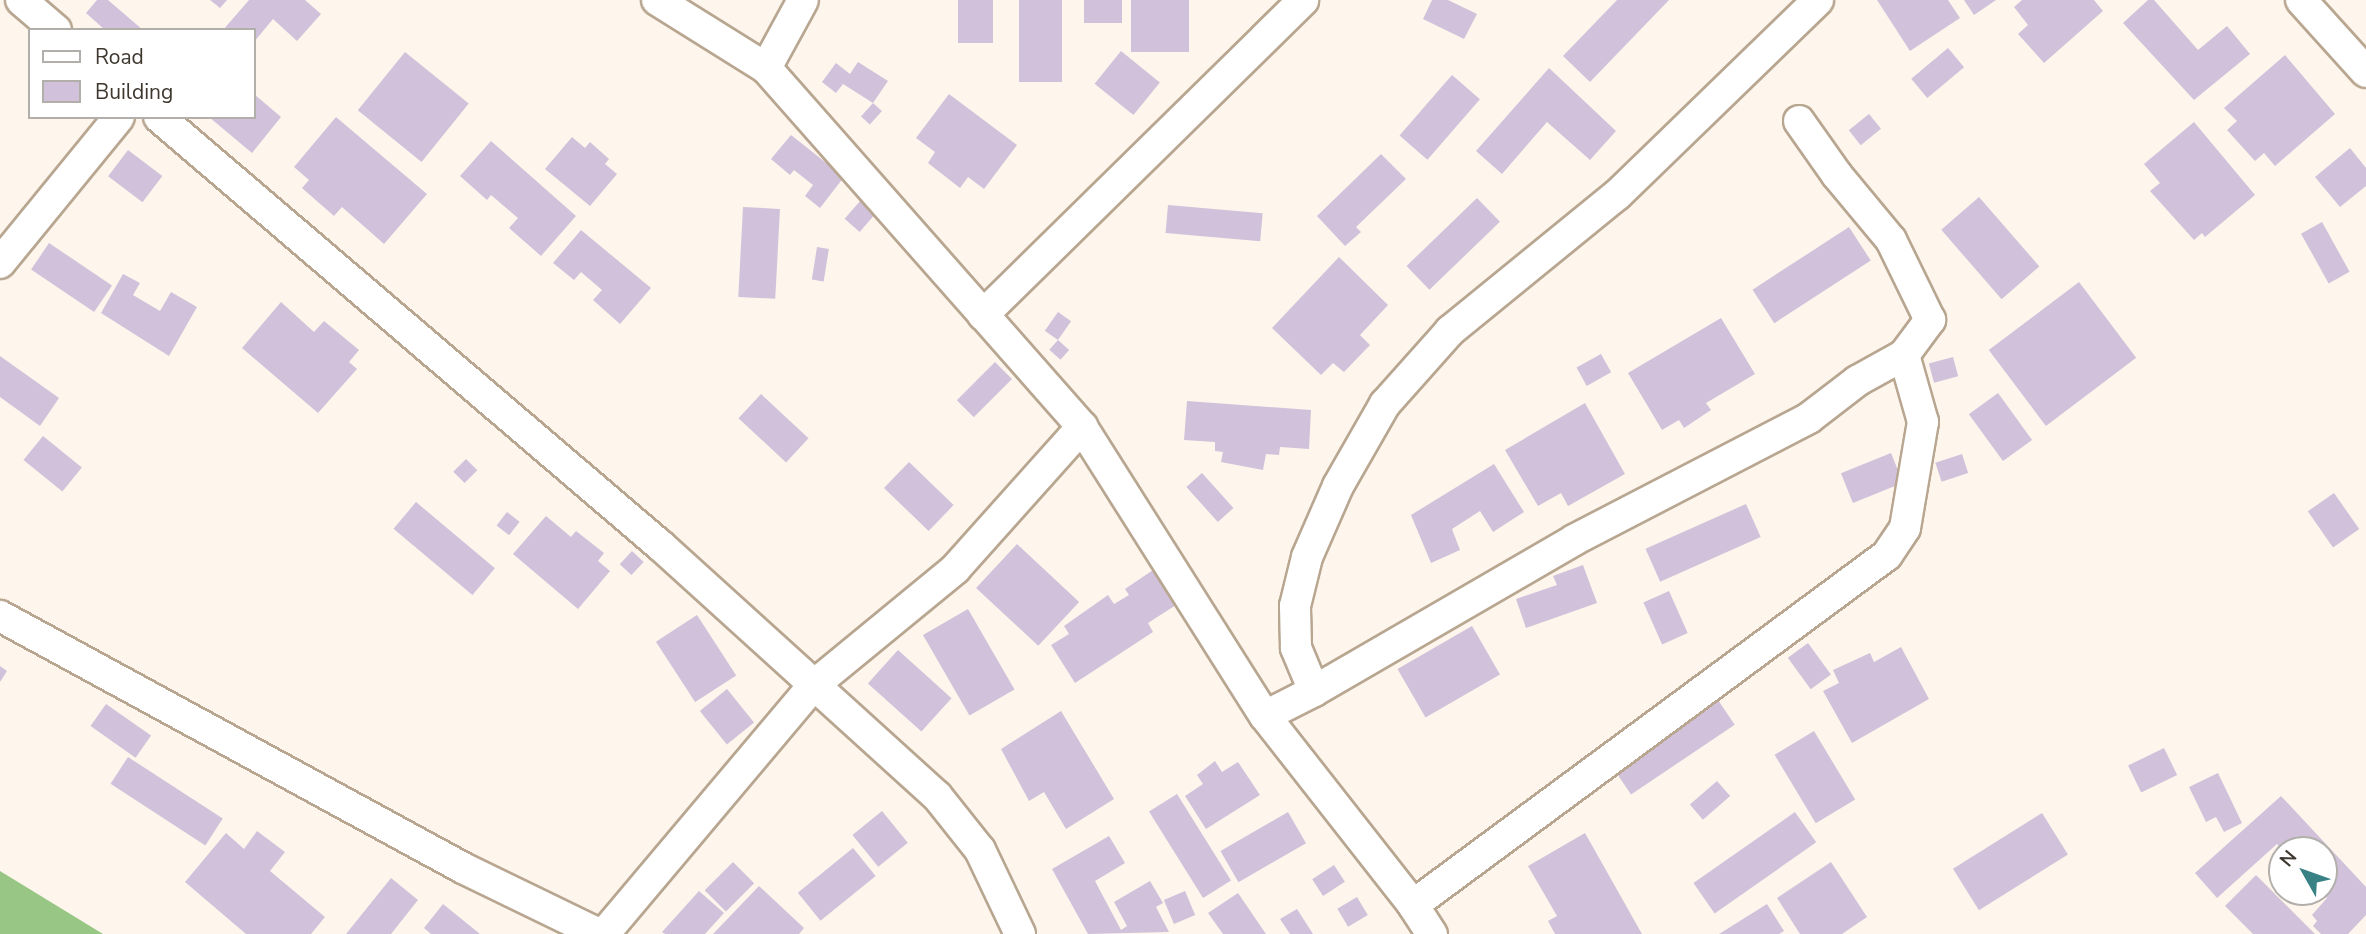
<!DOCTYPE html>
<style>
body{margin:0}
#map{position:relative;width:2366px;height:934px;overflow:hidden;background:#fef6ed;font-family:"Nunito Sans",sans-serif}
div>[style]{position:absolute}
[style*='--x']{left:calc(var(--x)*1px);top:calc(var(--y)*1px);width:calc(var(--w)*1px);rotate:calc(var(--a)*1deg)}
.forest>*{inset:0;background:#98c785}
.building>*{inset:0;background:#d1c1da;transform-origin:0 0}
.roads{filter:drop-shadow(2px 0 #b8a690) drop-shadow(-2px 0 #b8a690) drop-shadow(0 2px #b8a690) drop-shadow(0 -2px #b8a690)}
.street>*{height:30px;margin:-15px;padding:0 15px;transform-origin:15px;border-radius:15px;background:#fff}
span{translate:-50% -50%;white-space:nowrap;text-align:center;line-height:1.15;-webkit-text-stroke:5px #fff;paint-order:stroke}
.legend{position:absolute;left:28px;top:28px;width:228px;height:91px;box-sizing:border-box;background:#fff;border:2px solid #b2afab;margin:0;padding:9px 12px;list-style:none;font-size:21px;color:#3e372e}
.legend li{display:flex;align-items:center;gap:14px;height:35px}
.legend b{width:35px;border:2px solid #b2afab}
.north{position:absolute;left:2268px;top:836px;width:70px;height:70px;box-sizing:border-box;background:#fff;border:2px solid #b2afab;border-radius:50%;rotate:310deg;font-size:19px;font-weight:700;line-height:28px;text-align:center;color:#3e372e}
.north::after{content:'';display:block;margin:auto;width:24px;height:32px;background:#388184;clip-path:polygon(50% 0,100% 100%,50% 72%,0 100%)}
</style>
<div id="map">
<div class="forest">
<div style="clip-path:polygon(0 871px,103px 934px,0 934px)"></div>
</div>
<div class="building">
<div style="clip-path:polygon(97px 0,108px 0,143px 30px,105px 30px,86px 13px)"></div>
<div style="clip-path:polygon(210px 0,227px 0,220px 8px)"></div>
<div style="clip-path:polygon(249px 0,305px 0,321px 14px,297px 41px,273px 19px,254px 42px,254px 30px,223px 30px)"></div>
<div style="left:958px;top:0;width:35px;height:43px"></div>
<div style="left:1019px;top:0;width:43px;height:82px"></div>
<div style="left:1084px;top:0;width:38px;height:23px"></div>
<div style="left:1131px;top:0;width:58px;height:52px"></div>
<div style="clip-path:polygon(1432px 0,1448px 0,1477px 14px,1464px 39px,1423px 19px)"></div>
<div style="clip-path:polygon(1617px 0,1669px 0,1590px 82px,1563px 56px)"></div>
<div style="clip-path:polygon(1877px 0,1948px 0,1960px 18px,1910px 51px)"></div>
<div style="clip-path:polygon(1964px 0,1996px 0,1974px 15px)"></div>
<div style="clip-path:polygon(2022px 0,2094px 0,2103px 11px,2044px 63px,2018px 34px,2028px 25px,2014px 7px)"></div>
<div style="clip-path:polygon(2148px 0,2154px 0,2198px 50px,2227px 26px,2250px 54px,2194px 100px,2123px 23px)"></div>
<div style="left:1948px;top:48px;width:25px;height:48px;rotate:50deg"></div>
<div style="left:1121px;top:51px;width:50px;height:42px;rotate:39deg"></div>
<div style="left:405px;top:52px;width:82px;height:75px;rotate:39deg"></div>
<div style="clip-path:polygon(2285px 55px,2335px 114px,2275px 166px,2264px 153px,2255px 161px,2227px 130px,2237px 121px,2224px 108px)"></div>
<div style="clip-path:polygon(858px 62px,888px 81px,873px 103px,843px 84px,836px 93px,822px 82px,836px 63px,850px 74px)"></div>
<div style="clip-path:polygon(1549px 68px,1616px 131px,1590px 160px,1547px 122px,1502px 174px,1476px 151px)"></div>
<div style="left:1452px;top:75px;width:37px;height:80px;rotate:41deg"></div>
<div style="clip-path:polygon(254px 94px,281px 117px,252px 153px,209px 117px,254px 117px)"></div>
<div style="clip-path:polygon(949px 94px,1017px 145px,984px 189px,968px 177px,960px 188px,928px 163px,935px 152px,916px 138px)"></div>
<div style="left:873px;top:103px;width:12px;height:18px;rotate:42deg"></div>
<div style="left:1869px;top:114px;width:19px;height:26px;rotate:51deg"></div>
<div style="clip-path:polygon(336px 117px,427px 194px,384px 244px,342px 207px,334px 216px,302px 188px,309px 180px,294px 167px)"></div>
<div style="clip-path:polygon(2194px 122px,2255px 195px,2205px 237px,2202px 233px,2194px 240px,2150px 191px,2160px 183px,2144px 164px)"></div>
<div style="clip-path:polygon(791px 135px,844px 177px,820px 208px,805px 196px,813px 185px,794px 170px,790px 175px,771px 159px)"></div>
<div style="clip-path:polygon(572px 137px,585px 148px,590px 142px,609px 159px,605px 164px,617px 174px,590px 206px,545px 169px)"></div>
<div style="clip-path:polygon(491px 141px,576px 216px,541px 256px,509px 228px,518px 218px,491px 195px,487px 200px,460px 176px)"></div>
<div style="clip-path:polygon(2350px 148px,2366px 168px,2366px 186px,2340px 207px,2315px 177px)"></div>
<div style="left:128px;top:150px;width:43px;height:33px;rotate:37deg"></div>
<div style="clip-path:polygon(1381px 154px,1406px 179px,1356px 227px,1361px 232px,1345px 246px,1317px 216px)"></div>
<div style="left:1979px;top:197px;width:92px;height:50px;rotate:49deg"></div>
<div style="left:1477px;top:198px;width:33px;height:98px;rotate:46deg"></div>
<div style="left:861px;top:200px;width:20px;height:25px;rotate:41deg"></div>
<div style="left:1168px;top:205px;width:95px;height:28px;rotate:5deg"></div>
<div style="left:743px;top:207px;width:37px;height:90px;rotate:3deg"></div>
<div style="left:2322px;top:222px;width:57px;height:24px;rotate:61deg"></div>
<div style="left:1849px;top:227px;width:40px;height:115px;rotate:57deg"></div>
<div style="clip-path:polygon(581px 230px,651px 288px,620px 324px,593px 300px,602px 290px,581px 272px,574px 280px,553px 263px)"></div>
<div style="left:49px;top:243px;width:76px;height:32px;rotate:34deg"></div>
<div style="left:817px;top:247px;width:12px;height:33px;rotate:9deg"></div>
<div style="clip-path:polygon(1339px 257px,1388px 305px,1360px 335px,1370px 345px,1344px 372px,1333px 363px,1321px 375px,1272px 328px)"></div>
<div style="clip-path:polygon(123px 274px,140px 283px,133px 295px,160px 311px,171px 292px,197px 307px,169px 356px,101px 313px)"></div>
<div style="left:2079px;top:282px;width:95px;height:113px;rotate:53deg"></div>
<div style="clip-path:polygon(281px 302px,314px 332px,324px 321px,359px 350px,349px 362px,357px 369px,318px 413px,242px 348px)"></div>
<div style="left:1058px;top:312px;width:16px;height:23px;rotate:35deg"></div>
<div style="clip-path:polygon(1721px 318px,1755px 374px,1706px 403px,1711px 410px,1684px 428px,1679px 420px,1662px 430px,1628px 373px)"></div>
<div style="left:1058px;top:340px;width:15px;height:13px;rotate:42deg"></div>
<div style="left:1601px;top:354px;width:21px;height:28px;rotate:61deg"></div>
<div style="clip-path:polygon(0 356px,59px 398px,40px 426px,0 397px)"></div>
<div style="left:1953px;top:357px;width:20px;height:25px;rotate:75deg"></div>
<div style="left:995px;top:362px;width:24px;height:54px;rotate:45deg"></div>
<div style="left:1998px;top:393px;width:58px;height:36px;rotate:54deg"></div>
<div style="left:761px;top:394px;width:65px;height:33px;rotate:43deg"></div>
<div style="clip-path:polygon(1187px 401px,1311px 410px,1309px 449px,1280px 447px,1279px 455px,1266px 454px,1263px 470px,1221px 462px,1223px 452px,1215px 451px,1215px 442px,1184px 440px)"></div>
<div style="clip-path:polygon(1585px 403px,1625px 474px,1568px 506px,1561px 493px,1538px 506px,1505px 450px)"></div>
<div style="left:43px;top:436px;width:50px;height:31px;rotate:39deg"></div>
<div style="left:1891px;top:453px;width:32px;height:54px;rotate:68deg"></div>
<div style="left:1962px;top:454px;width:20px;height:28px;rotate:72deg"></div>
<div style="left:466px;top:459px;width:16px;height:18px;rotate:45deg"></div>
<div style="left:909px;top:462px;width:62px;height:36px;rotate:44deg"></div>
<div style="clip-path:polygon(1494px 464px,1524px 512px,1493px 532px,1480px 511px,1452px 529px,1460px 550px,1431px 563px,1411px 515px)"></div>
<div style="left:1202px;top:473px;width:47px;height:21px;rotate:48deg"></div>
<div style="left:2334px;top:493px;width:44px;height:32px;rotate:55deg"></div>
<div style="left:416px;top:502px;width:103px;height:35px;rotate:40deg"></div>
<div style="left:1746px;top:504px;width:36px;height:110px;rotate:66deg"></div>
<div style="left:507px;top:512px;width:16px;height:17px;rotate:38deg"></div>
<div style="clip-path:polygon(546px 516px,571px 537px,576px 531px,604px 553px,598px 561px,610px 571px,578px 609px,513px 554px)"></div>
<div style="left:1017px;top:544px;width:85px;height:60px;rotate:43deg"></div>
<div style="left:632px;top:551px;width:16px;height:18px;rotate:43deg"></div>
<div style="clip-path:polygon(1583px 565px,1597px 603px,1526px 628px,1516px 599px,1557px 585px,1553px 576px)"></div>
<div style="clip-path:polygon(1153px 570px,1176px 605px,1148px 623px,1153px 632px,1075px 683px,1051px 645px,1069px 634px,1064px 626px,1108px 595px,1114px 604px,1129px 595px,1125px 589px)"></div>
<div style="left:1669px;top:591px;width:46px;height:28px;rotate:66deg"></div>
<div style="left:968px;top:609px;width:93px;height:52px;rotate:60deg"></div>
<div style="left:697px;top:615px;width:72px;height:49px;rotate:57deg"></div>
<div style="left:1472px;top:626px;width:56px;height:86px;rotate:60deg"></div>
<div style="left:1808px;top:643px;width:39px;height:25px;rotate:54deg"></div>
<div style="clip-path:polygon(1901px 647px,1929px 699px,1852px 743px,1823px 691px,1839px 683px,1833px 670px,1870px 653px,1874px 662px)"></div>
<div style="left:898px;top:650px;width:72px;height:45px;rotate:42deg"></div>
<div style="clip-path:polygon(0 666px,7px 671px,0 682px)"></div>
<div style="left:727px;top:689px;width:43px;height:35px;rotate:51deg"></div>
<div style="left:1714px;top:694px;width:37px;height:125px;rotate:56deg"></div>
<div style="left:106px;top:704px;width:55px;height:27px;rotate:35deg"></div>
<div style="clip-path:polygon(1061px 711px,1114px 799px,1066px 829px,1044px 792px,1029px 801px,1001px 749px)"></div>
<div style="left:1814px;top:731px;width:80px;height:46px;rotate:59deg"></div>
<div style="left:2164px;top:748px;width:30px;height:40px;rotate:64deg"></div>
<div style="left:128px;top:757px;width:113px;height:32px;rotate:33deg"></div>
<div style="clip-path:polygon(1215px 761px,1222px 772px,1238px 762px,1260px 795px,1206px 829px,1185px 796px,1203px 784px,1197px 775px)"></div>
<div style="clip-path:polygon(2218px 773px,2242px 823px,2224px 832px,2216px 817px,2206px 822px,2189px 787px)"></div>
<div style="left:1717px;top:781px;width:20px;height:36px;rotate:49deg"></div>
<div style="left:1177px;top:794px;width:102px;height:33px;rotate:58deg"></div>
<div style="clip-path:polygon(2281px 796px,2366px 887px,2366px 915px,2348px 934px,2321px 934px,2313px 926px,2317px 921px,2312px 915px,2327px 898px,2322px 892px,2324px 850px,2282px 850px,2277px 844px,2217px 898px,2195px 873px)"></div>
<div style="left:882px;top:811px;width:41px;height:38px;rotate:51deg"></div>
<div style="left:1288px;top:812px;width:36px;height:78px;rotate:60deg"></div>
<div style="left:1795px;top:812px;width:37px;height:124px;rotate:55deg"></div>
<div style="left:2042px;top:813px;width:49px;height:105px;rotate:58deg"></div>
<div style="clip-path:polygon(257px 831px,285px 852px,270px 871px,325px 917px,311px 934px,246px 934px,185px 882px,226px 833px,244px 849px)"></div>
<div style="clip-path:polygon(1585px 833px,1642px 934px,1555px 934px,1548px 921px,1557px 916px,1528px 866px)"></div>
<div style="clip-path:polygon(1109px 836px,1125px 863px,1095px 881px,1121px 930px,1127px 926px,1114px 902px,1150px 881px,1163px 903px,1156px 907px,1169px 932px,1088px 934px,1052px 869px)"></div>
<div style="left:853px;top:848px;width:36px;height:71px;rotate:51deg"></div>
<div style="left:733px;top:862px;width:30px;height:40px;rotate:45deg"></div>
<div style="clip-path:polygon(1831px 862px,1867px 917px,1842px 934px,1800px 934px,1777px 898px)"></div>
<div style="left:1334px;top:865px;width:20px;height:26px;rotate:57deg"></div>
<div style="clip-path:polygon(2256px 875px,2315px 934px,2253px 934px,2225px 906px)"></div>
<div style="clip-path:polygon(391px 878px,418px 900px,391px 934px,346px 934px)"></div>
<div style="clip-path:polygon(759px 886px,804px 928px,799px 934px,713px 934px)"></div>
<div style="clip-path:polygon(699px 891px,724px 913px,705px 934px,665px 934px,662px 932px)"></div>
<div style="left:1185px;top:891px;width:26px;height:23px;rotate:67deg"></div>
<div style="clip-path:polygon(1238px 893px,1266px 934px,1223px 934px,1208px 913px)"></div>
<div style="left:1357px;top:897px;width:21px;height:23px;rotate:59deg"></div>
<div style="clip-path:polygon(443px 904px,480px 934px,431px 934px,424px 928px)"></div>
<div style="clip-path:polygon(1767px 904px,1784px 931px,1779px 934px,1719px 934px)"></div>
<div style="clip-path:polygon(1297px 909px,1313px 934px,1290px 934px,1280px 919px)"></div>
</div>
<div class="roads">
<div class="street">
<div style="--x:21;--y:0;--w:46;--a:40.6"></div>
<div style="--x:657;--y:0;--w:128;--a:32"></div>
<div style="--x:766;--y:68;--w:478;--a:48.6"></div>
<div style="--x:1082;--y:427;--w:342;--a:57.7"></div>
<div style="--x:1265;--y:716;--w:240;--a:51.9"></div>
<div style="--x:1413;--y:905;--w:35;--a:57"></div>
<div style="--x:2301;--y:0;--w:97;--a:47.9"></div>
<div style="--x:766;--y:68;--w:77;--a:-61.4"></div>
<div style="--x:159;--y:117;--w:660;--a:40.52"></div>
<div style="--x:661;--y:546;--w:372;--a:42.2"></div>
<div style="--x:937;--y:796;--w:69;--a:51.5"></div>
<div style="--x:980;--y:850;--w:93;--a:64.5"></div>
<div style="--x:0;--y:263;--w:188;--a:-50.8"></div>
<div style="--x:983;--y:315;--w:449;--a:-44.5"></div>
<div style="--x:0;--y:616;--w:527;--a:28.56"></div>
<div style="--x:463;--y:868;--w:151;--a:25.9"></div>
<div style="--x:1314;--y:691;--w:47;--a:-112.7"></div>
<div style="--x:1296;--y:648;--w:42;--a:-91.4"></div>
<div style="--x:1295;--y:606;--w:50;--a:-76.2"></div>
<div style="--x:1307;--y:557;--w:77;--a:-66.4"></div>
<div style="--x:1338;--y:486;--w:95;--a:-60.2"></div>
<div style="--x:1385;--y:404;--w:98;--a:-48.3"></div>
<div style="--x:1450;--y:331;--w:215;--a:-39.2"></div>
<div style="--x:1617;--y:195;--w:280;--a:-44.1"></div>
<div style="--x:1265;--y:716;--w:55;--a:-27"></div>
<div style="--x:1314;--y:691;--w:301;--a:-30.1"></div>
<div style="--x:1574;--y:540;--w:265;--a:-27.4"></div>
<div style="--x:1809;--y:418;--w:61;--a:-37.6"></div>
<div style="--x:1857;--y:381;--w:54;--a:-29"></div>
<div style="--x:1904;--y:355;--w:44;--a:-53.4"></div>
<div style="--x:1930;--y:320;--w:89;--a:-116"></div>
<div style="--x:1891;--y:240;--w:85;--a:-129.7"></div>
<div style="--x:1837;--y:175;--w:66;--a:-125.1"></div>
<div style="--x:1413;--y:905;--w:589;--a:-36.44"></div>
<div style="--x:1887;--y:555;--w:32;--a:-56"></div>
<div style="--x:1905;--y:528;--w:108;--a:-80.4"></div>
<div style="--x:1923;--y:422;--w:70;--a:-105.8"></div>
<div style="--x:604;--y:934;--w:326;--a:-49.9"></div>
<div style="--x:814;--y:685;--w:183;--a:-39.4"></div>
<div style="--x:955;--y:569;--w:191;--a:-48.2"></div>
</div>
</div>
<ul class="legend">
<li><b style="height:9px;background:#fff"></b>Road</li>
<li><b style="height:19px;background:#d1c1da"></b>Building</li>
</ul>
<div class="north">N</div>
</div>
